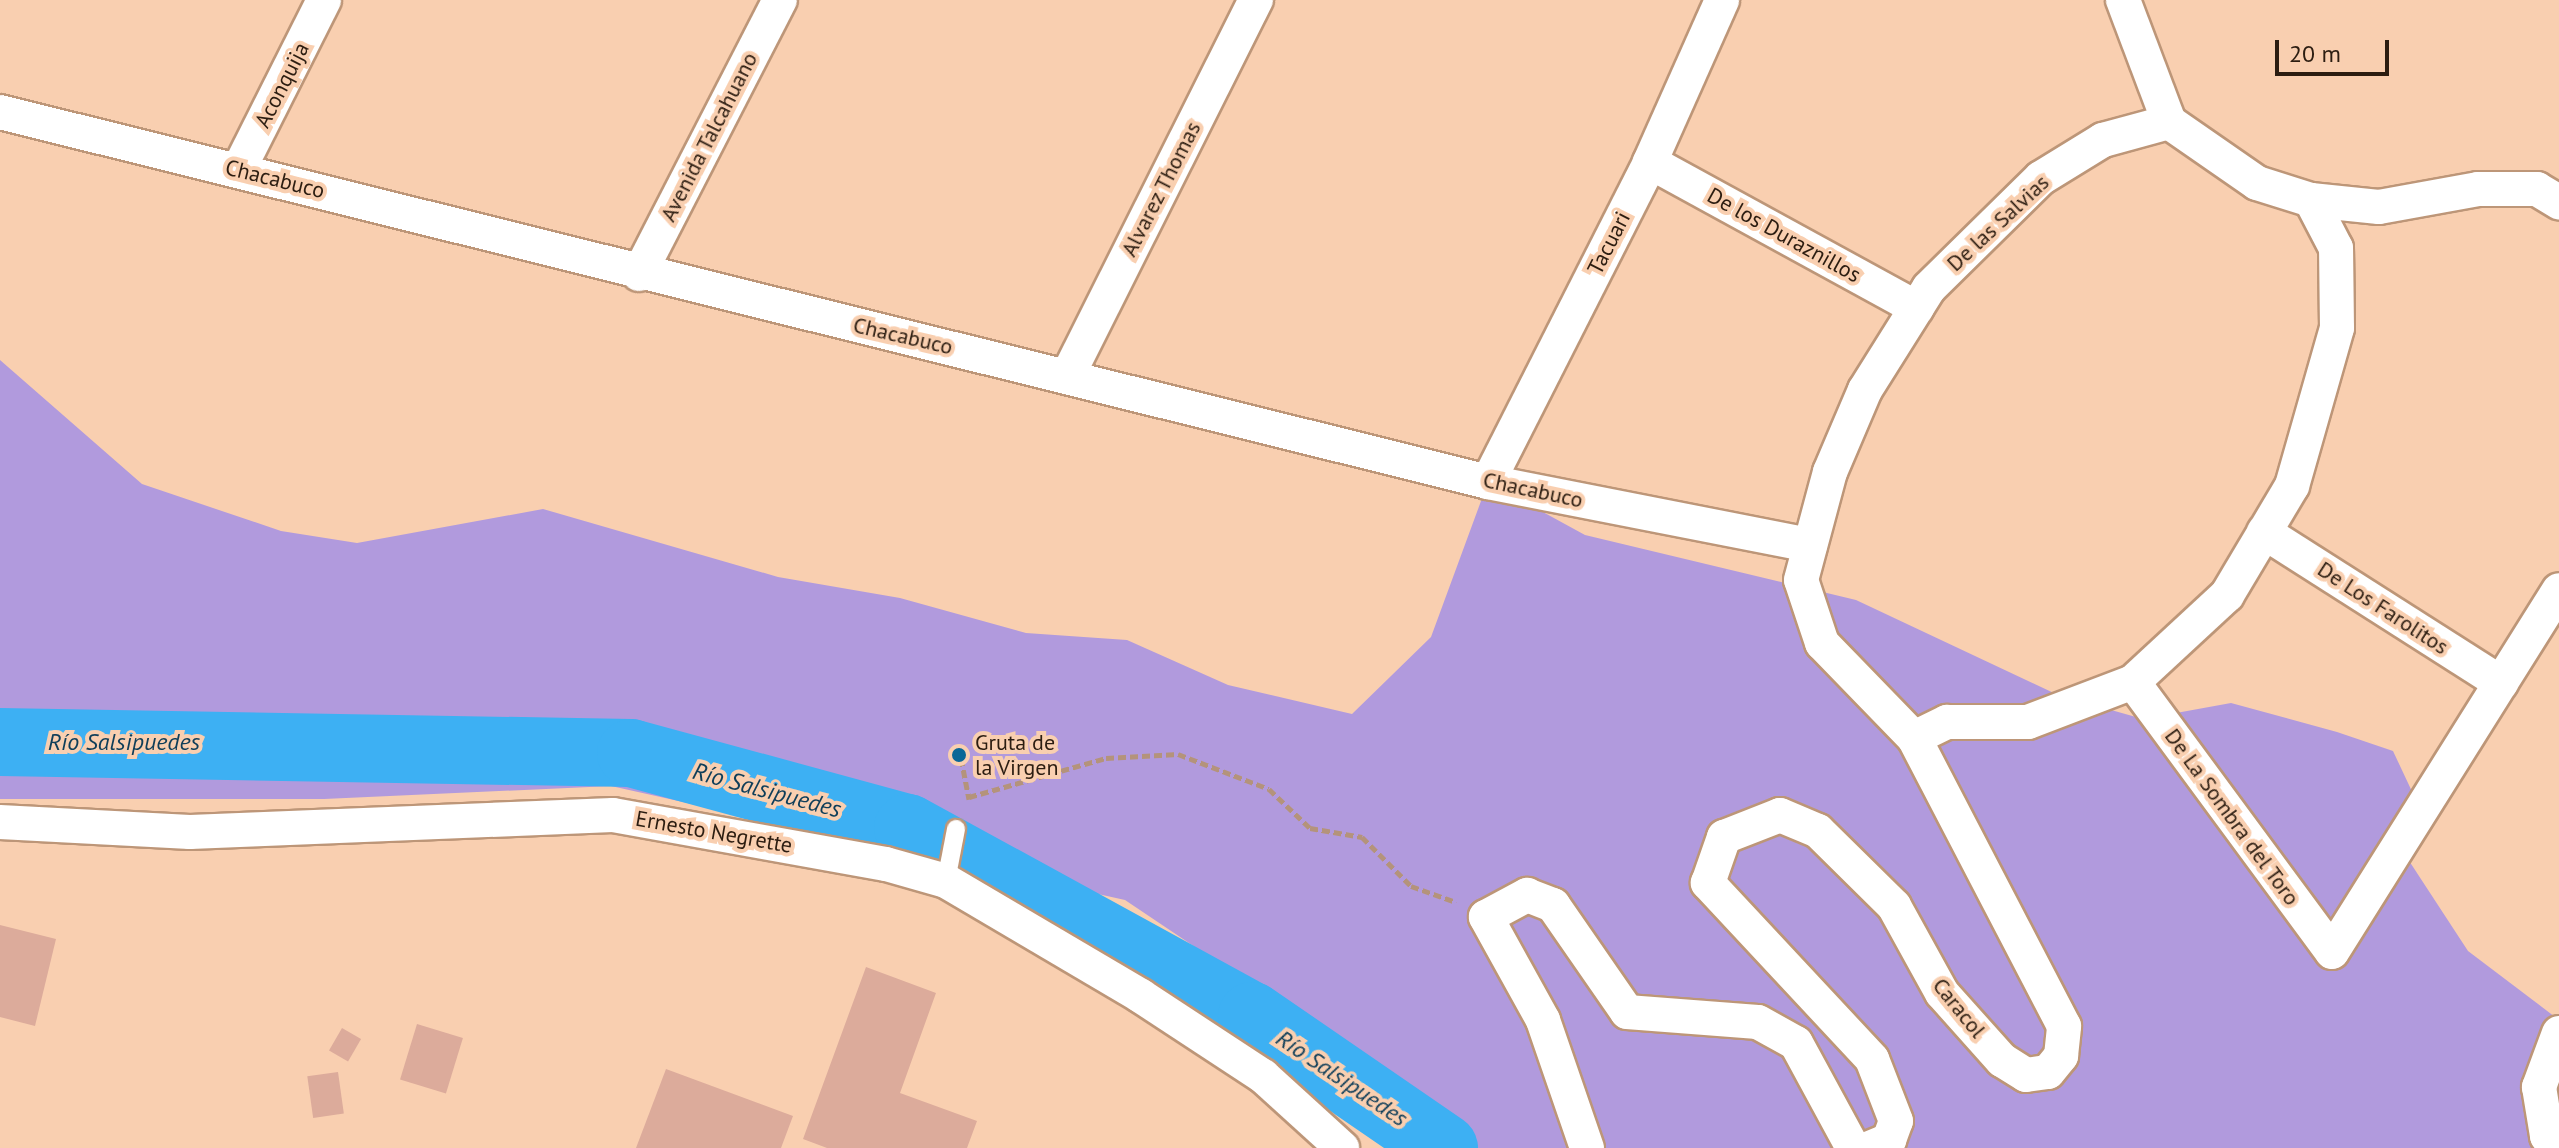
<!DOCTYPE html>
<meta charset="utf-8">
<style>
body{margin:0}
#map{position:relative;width:2559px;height:1148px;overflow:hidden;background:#f9cfb0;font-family:"PT Sans",sans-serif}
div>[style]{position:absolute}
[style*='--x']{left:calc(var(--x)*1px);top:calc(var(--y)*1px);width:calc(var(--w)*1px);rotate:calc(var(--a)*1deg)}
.green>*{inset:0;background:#b19add}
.river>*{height:68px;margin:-34px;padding:0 34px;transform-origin:34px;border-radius:34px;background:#3db0f3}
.building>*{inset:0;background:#dcab9b;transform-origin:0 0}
.path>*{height:5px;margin-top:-2.5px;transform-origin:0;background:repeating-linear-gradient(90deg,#b4937b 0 8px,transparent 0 12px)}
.roads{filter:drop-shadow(2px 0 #bd9678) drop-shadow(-2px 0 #bd9678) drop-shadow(0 2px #bd9678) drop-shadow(0 -2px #bd9678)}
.service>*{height:18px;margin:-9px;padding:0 9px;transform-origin:9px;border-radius:9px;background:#fff}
.minor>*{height:34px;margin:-17px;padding:0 17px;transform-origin:17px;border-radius:17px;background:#fff}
.dots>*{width:22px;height:22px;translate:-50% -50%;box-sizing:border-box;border:4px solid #f9cfb0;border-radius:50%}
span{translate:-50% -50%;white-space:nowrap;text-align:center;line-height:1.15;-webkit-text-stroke:8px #f9cfb0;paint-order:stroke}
.street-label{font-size:22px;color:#2c1d11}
.poi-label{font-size:22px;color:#2c1d11}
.left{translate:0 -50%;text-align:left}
.water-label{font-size:24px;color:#0f3e59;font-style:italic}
.scale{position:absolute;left:2275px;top:40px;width:114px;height:36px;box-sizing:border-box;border:4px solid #2c1d11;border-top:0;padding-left:10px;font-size:24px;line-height:28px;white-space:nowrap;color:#2c1d11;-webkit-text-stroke:6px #f9cfb0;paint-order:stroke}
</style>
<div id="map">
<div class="green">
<div style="clip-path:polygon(0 360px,142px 484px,281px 531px,357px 543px,543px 509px,778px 577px,900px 598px,1026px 633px,1127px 640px,1228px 685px,1352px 714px,1431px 637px,1488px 482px,1585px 535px,1856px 600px,2058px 695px,2143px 719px,2231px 703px,2337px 732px,2393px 751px,2416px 800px,2400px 847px,2468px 951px,2559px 1020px,2559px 1148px,1473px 1148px,1409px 1091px,1125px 900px,611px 786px,324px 799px,0 799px)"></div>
</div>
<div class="river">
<div style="--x:0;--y:742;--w:631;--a:1"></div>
<div style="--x:631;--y:753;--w:287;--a:15.2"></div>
<div style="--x:908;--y:828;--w:392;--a:28.7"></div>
<div style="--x:1252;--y:1016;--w:233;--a:34.5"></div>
</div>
<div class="building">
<div style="clip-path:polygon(0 925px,56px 939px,35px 1026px,0 1017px)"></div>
<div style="clip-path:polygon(866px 967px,936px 993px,900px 1093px,977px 1121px,967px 1148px,827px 1148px,803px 1139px)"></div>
<div style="left:417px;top:1024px;width:48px;height:58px;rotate:17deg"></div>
<div style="left:342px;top:1028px;width:22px;height:26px;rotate:30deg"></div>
<div style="clip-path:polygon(666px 1069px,793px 1116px,781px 1148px,636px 1148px)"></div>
<div style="left:338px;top:1072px;width:42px;height:31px;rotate:82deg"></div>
</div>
<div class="path">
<div style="--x:961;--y:758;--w:42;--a:79"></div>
<div style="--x:969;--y:797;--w:142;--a:-15.9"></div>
<div style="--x:1106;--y:758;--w:72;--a:-3.2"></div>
<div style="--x:1178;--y:754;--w:97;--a:21"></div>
<div style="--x:1269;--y:789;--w:57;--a:43.6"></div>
<div style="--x:1310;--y:828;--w:53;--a:9.8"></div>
<div style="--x:1362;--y:837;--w:69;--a:45"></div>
<div style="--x:1411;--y:886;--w:48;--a:19.6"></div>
</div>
<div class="roads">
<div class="service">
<div style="--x:946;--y:881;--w:53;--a:-79.1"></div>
</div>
<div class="minor">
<div style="--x:2123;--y:0;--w:130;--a:69.3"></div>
<div style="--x:0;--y:112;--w:1533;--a:13.96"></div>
<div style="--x:1488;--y:482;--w:328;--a:11.1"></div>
<div style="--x:1650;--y:162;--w:304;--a:28.7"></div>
<div style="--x:239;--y:169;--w:189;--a:-63.3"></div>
<div style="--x:639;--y:274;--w:308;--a:-62.8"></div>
<div style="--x:1067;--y:377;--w:422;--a:-63.4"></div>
<div style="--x:1488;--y:482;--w:359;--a:-63.1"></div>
<div style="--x:1650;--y:162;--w:177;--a:-66"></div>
<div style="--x:2264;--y:532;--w:281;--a:32.5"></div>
<div style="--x:2133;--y:682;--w:335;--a:53.6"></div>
<div style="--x:2332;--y:952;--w:427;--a:-57.9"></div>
<div style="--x:1914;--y:738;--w:37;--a:-26"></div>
<div style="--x:1947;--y:722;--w:81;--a:0"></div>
<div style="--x:2028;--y:722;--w:112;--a:-20.9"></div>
<div style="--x:2133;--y:682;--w:128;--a:-42.8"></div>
<div style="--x:2227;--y:595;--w:127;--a:-59.2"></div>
<div style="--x:2292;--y:486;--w:164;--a:-74.1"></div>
<div style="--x:2337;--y:328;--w:80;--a:-90.7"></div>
<div style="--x:2336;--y:248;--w:54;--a:-117.5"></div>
<div style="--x:0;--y:822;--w:190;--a:3"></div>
<div style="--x:190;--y:832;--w:423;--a:-2.3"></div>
<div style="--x:613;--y:815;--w:277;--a:10.2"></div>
<div style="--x:886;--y:864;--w:62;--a:15.8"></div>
<div style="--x:946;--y:881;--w:226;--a:30.5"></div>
<div style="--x:1141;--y:996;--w:146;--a:33.3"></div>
<div style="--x:1263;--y:1076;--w:107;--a:42.3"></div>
<div style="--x:2559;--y:1033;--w:58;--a:110.3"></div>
<div style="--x:2539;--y:1087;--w:50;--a:80.7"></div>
<div style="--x:2547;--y:1136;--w:16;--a:43"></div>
<div style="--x:1587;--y:1148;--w:135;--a:-109"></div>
<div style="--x:1543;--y:1020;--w:118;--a:-119"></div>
<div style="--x:1486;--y:917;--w:47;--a:-28.2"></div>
<div style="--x:1527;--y:895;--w:28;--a:21"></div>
<div style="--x:1553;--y:905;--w:130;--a:55.3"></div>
<div style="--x:1627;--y:1012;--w:131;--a:4.4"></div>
<div style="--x:1758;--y:1022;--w:43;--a:28.9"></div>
<div style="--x:1796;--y:1043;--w:119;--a:61.5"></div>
<div style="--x:1870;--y:1148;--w:21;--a:-23"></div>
<div style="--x:1889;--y:1140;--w:20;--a:-70"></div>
<div style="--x:1896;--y:1121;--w:66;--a:-111.2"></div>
<div style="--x:1872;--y:1059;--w:241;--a:-133"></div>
<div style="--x:1708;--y:883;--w:49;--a:-70.8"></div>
<div style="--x:1724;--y:837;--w:60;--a:-21.4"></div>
<div style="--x:1780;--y:815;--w:41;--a:22.8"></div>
<div style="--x:1818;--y:831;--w:107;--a:44.6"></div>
<div style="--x:1894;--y:906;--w:99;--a:61.1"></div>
<div style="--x:1942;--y:993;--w:90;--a:48.2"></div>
<div style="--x:2002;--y:1060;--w:28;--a:32"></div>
<div style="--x:2026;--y:1075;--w:22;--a:-8"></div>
<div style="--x:2048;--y:1072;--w:21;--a:-51"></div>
<div style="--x:2061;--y:1056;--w:30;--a:-84"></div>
<div style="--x:2064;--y:1026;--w:325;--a:-117.5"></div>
<div style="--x:1914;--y:738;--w:132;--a:-134.1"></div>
<div style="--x:1822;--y:643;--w:66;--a:-108.4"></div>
<div style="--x:1801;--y:580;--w:112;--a:-75"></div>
<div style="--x:1830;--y:472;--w:89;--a:-66.9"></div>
<div style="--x:1865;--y:390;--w:120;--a:-57.9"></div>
<div style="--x:1929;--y:288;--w:157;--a:-44.5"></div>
<div style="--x:2041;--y:178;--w:73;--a:-31.5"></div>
<div style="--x:2103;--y:140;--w:68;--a:-15.3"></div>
<div style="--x:2169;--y:122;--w:107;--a:34.7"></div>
<div style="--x:2257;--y:183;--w:57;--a:17.5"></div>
<div style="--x:2311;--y:200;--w:68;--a:5.9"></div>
<div style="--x:2379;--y:207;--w:101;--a:-10.3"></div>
<div style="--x:2478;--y:189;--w:59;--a:0"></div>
<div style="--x:2537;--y:189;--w:26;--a:31"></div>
</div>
</div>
<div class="dots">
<div style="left:959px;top:755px;background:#096797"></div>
</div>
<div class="street-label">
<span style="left:282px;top:85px;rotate:-63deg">Aconquija</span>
<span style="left:709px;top:137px;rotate:-63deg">Avenida Talcahuano</span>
<span style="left:275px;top:179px;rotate:14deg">Chacabuco</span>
<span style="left:1161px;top:189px;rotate:-63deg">Alvarez Thomas</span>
<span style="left:1998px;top:223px;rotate:-43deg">De las Salvias</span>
<span style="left:1784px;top:235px;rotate:29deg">De los Duraznillos</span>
<span style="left:1609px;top:243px;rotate:-63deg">Tacuari</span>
<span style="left:903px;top:336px;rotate:13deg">Chacabuco</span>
<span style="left:1533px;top:490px;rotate:12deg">Chacabuco</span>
<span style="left:2383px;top:608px;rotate:33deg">De Los Farolitos</span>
<span style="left:2232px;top:817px;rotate:54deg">De La Sombra del Toro</span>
<span style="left:714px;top:832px;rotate:10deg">Ernesto Negrette</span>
<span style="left:1959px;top:1008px;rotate:51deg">Caracol</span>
</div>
<div class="poi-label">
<span class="left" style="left:975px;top:755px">Gruta de<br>la Virgen</span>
</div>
<div class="water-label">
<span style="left:124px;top:742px">Río Salsipuedes</span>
<span style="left:767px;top:790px;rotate:15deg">Río Salsipuedes</span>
<span style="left:1342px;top:1078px;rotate:34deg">Río Salsipuedes</span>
</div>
<div class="scale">20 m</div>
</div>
